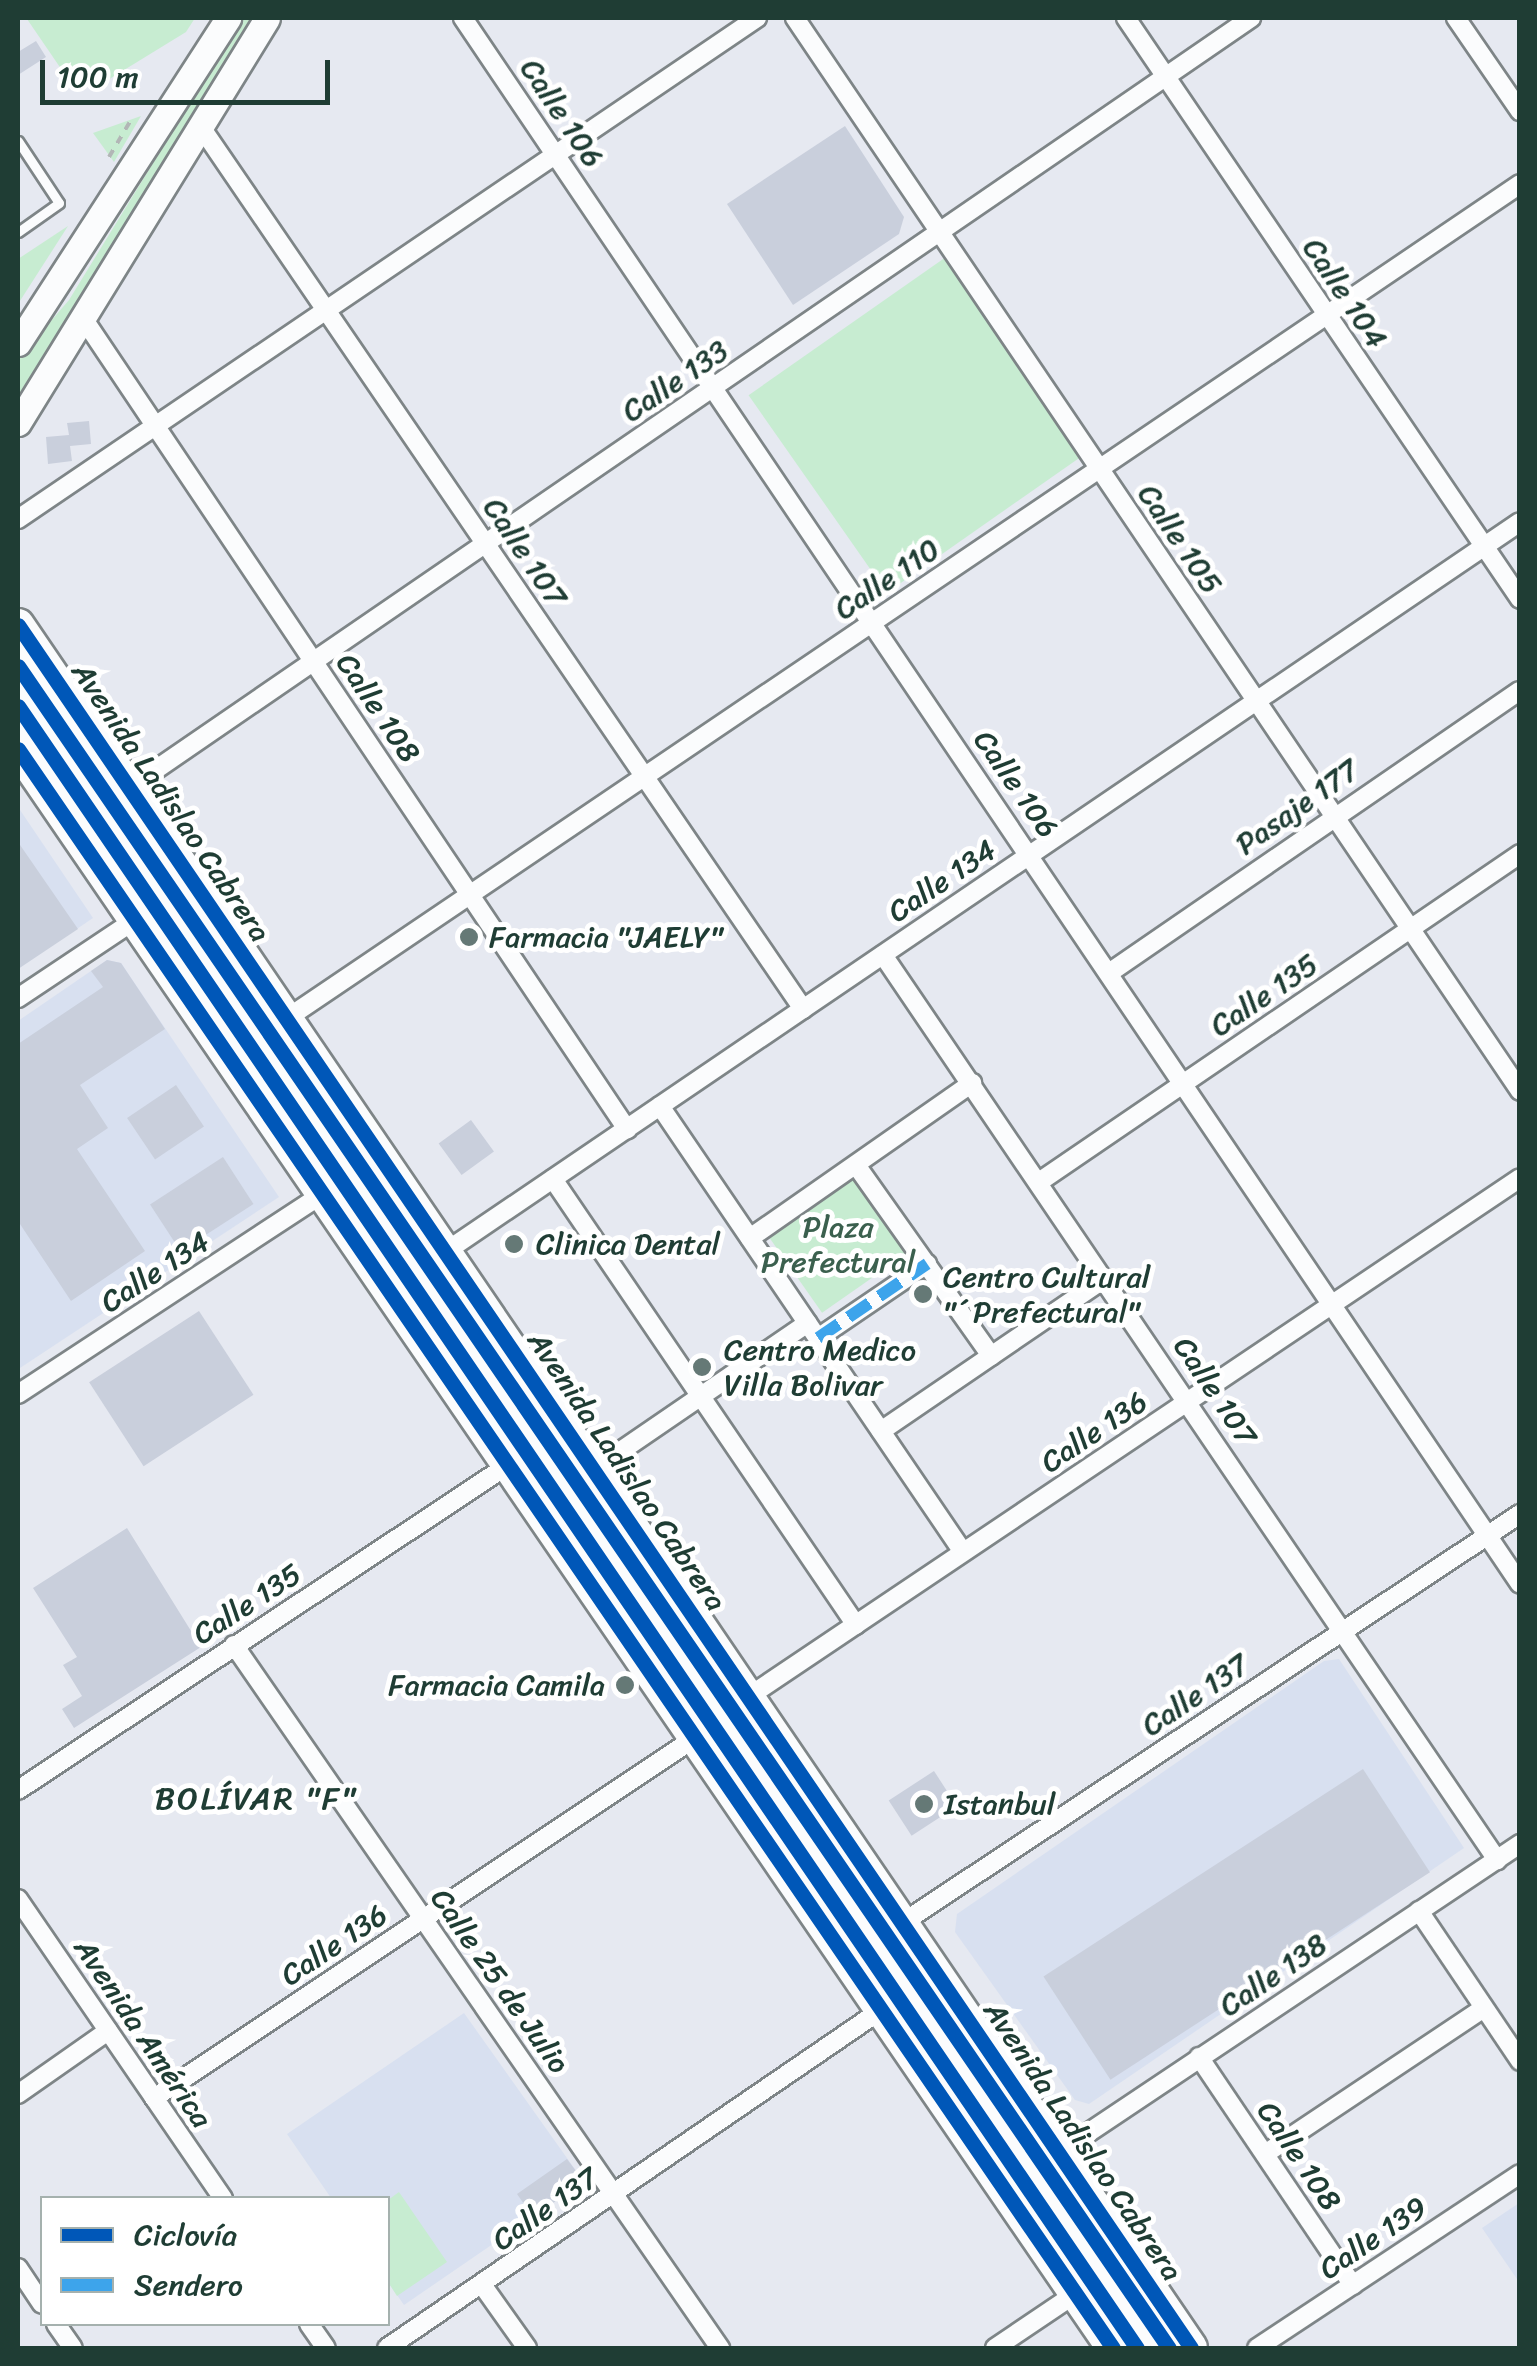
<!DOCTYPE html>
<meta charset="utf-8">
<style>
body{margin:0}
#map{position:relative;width:1537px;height:2366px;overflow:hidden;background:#e6e9f1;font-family:Sriracha,sans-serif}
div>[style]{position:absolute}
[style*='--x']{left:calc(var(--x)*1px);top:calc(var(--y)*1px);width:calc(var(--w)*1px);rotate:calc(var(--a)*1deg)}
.built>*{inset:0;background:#d8e0f0}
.green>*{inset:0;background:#c7ecd1;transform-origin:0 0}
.building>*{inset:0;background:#c9cfdc;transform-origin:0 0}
.path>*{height:4px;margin-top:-2px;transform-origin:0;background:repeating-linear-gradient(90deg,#b2b6b6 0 8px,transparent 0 16px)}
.roads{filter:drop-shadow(2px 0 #7e8587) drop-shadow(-2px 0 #7e8587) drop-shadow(0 2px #7e8587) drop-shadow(0 -2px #7e8587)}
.lane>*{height:9px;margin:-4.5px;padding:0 4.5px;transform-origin:4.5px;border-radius:4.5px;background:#fbfcfd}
.street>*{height:18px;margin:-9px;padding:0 9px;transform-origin:9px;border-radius:9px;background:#fbfcfd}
.secondary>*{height:25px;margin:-12.5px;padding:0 12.5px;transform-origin:12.5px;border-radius:12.5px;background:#fbfcfd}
.primary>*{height:28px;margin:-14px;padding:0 14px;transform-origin:14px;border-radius:14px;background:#fbfcfd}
.highway>*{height:32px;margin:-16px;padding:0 16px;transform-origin:16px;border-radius:16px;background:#fbfcfd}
.quiet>*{height:12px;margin-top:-6px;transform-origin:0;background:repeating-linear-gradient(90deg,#3da4eb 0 25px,transparent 0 37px)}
.cycleway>*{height:15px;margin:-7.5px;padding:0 7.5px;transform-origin:7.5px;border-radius:7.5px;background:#0057b8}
.dots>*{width:28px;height:28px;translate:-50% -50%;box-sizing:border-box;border:5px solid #fff;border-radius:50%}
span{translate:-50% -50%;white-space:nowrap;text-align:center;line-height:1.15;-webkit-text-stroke:10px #fff;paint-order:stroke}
.street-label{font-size:30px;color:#1f3d34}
.poi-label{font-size:30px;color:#1f3d34}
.left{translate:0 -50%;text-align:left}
.right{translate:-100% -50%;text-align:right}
.park-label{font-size:30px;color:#3b604e}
.neighbourhood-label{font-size:32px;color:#1f3d34;letter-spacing:2.5px}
.frame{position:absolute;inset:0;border:20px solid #1f3d34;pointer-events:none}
.legend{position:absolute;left:40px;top:2196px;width:350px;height:130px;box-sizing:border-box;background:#fff;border:2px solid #a5b1ae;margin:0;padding:12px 18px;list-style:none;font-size:30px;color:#1f3d34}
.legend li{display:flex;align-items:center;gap:20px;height:50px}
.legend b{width:50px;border:2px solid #a5b1ae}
.scale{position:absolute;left:40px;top:60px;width:290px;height:45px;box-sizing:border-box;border:5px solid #1f3d34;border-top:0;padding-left:12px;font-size:30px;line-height:35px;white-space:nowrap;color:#1f3d34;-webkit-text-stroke:8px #fff;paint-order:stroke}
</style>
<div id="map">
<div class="built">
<div style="clip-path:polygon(18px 807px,93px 918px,18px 969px)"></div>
<div style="clip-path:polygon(107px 960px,121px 963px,279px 1197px,20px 1368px,18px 1021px)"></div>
<div style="clip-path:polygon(1339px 1659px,1464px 1848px,1089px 2104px,1075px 2100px,955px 1932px,957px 1914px,1324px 1661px)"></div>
<div style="clip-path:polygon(464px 2013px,579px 2175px,576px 2187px,404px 2305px,388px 2282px,388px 2198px,331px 2198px,287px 2134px)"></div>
<div style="clip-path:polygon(1519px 2203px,1519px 2282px,1482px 2228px)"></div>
</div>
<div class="green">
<div style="clip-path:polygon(195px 18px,186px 32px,98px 86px,68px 79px,27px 19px)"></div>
<div style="clip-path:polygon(242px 18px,255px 18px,18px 398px,18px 359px,69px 300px)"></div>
<div style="clip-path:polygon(141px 116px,114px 162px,93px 133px)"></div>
<div style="clip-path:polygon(68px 226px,18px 304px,18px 259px)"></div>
<div style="left:946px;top:257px;width:241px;height:241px;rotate:55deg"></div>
<div style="left:853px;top:1174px;width:96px;height:105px;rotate:55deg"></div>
<div style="clip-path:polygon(399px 2192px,447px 2262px,397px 2296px,388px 2282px,388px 2200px)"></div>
</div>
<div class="building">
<div style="clip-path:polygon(36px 41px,46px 57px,18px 75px,18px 52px)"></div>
<div style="clip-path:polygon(845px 126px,904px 217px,899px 234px,793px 305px,727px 204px)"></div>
<div style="clip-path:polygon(89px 421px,91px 444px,70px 446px,72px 461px,48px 464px,46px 437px,69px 435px,67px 423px)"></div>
<div style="clip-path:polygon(18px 842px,78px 929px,18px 969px)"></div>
<div style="clip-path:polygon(107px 960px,121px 963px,165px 1029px,80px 1085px,108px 1128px,77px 1149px,145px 1251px,71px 1301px,18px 1221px,18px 1044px,103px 987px,91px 971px)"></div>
<div style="left:176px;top:1085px;width:50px;height:59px;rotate:56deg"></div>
<div style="left:471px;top:1120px;width:39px;height:40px;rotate:54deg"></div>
<div style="left:223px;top:1157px;width:56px;height:87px;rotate:57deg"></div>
<div style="left:199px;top:1311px;width:100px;height:131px;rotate:57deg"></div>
<div style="clip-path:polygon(127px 1528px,201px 1647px,74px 1728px,62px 1709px,82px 1696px,63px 1665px,77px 1657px,33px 1588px)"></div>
<div style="left:1363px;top:1769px;width:123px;height:381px;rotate:57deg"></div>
<div style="left:934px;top:1771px;width:42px;height:54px;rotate:57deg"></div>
<div style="clip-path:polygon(567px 2159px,579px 2175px,576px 2187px,533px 2217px,517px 2194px)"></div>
</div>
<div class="path">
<div style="--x:109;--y:157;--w:43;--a:-59.3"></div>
</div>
<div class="roads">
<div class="lane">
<div style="--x:18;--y:141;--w:74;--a:56.5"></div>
<div style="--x:59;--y:203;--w:50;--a:144.7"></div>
</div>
<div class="street">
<div style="--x:463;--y:18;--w:1889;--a:55.98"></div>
<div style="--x:795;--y:18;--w:1295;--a:55.95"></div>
<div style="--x:1126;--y:18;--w:702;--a:55.86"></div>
<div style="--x:1456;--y:18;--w:113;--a:55.5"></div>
<div style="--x:201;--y:127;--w:1068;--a:55.68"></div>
<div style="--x:83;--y:318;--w:977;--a:56.15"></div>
<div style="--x:18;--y:519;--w:893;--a:-34.14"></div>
<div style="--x:129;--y:788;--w:1361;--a:-34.46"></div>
<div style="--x:883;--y:955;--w:1094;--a:55.84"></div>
<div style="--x:1109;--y:973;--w:498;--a:-34.5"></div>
<div style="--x:18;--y:998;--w:141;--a:-33.7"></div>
<div style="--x:286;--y:1019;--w:1490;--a:-34.08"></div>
<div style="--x:660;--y:1106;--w:539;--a:55.81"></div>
<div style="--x:856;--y:1165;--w:234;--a:54.7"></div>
<div style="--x:553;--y:1179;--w:539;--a:55.81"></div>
<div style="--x:1039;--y:1182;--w:582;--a:-34.29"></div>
<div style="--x:750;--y:1238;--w:271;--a:-34.9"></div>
<div style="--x:445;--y:1252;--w:1299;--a:-34.18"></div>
<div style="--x:818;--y:1338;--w:132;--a:-34.2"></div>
<div style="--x:18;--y:1394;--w:364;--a:-33.3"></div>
<div style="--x:881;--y:1431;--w:271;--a:-34.3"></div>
<div style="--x:593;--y:1470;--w:260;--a:-34.4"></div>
<div style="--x:234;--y:1645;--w:855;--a:55.34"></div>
<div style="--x:748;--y:1697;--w:930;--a:-33.91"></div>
<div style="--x:18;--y:1790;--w:588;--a:-33.55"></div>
<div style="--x:18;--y:1899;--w:363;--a:55.6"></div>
<div style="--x:1419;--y:1911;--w:181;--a:56"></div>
<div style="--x:902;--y:1923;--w:741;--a:-33.5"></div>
<div style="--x:1199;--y:2057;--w:275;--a:56"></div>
<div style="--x:18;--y:2094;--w:110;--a:-35"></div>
<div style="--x:154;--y:2098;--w:650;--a:-33.64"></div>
<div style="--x:1058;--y:2153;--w:556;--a:-33.78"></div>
<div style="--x:1265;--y:2154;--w:263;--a:-33.7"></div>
<div style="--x:18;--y:2268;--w:43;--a:56.3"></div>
<div style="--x:483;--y:2286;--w:76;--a:54.6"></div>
<div style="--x:56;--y:2324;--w:29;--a:55"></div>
<div style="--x:309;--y:2324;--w:29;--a:55"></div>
<div style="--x:387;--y:2348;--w:599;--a:-34.38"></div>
<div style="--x:995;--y:2348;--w:97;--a:-34"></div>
<div style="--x:1257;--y:2348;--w:315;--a:-33.5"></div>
</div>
<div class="secondary">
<div style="--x:18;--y:343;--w:387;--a:-57.1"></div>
<div style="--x:18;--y:423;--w:475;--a:-58.4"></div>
</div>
<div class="primary">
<div style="--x:18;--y:666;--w:2038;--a:55.62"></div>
<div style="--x:18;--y:706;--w:1987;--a:55.73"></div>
</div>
<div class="highway">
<div style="--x:18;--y:625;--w:2084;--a:55.75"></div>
<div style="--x:18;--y:749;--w:1938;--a:55.6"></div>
</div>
</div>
<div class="quiet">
<div style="--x:818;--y:1338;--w:132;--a:-34.2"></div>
</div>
<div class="cycleway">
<div style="--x:18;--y:625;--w:2084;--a:55.75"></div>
<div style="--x:18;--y:666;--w:2038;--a:55.62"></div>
<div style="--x:18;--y:706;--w:1987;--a:55.73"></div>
<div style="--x:18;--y:749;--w:1938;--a:55.6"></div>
</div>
<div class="dots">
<div style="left:469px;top:937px;background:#657976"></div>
<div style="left:514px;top:1244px;background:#657976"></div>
<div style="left:923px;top:1294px;background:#657976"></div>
<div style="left:702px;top:1367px;background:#657976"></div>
<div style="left:625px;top:1685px;background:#657976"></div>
<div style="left:924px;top:1804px;background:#657976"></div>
</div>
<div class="street-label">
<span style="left:562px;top:113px;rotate:56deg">Calle 106</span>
<span style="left:1345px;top:293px;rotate:56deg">Calle 104</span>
<span style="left:675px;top:381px;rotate:-34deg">Calle 133</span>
<span style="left:1180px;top:539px;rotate:56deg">Calle 105</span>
<span style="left:525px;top:552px;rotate:56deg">Calle 107</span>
<span style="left:887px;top:579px;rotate:-34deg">Calle 110</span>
<span style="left:378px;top:708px;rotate:56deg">Calle 108</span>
<span style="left:1016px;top:784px;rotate:55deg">Calle 106</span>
<span style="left:171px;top:802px;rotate:56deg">Avenida Ladislao Cabrera</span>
<span style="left:1297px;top:807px;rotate:-35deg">Pasaje 177</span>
<span style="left:942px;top:881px;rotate:-34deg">Calle 134</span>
<span style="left:1264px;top:995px;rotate:-34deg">Calle 135</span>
<span style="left:155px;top:1272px;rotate:-33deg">Calle 134</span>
<span style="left:1215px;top:1391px;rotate:56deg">Calle 107</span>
<span style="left:1094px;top:1432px;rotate:-34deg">Calle 136</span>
<span style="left:627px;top:1471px;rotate:56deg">Avenida Ladislao Cabrera</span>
<span style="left:247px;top:1604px;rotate:-33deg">Calle 135</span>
<span style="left:1195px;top:1695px;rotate:-34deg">Calle 137</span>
<span style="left:334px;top:1945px;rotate:-34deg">Calle 136</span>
<span style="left:1273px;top:1975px;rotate:-34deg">Calle 138</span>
<span style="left:500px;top:1981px;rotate:55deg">Calle 25 de Julio</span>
<span style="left:143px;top:2033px;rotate:56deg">Avenida América</span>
<span style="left:1083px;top:2141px;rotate:56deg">Avenida Ladislao Cabrera</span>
<span style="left:1299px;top:2156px;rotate:56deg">Calle 108</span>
<span style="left:545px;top:2209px;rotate:-35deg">Calle 137</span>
<span style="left:1373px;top:2238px;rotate:-34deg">Calle 139</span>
</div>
<div class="poi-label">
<span class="left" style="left:489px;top:937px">Farmacia "JAELY"</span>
<span class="left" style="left:536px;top:1244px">Clinica Dental</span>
<span class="left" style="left:943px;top:1294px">Centro Cultural<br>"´Prefectural"</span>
<span class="left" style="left:724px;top:1367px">Centro Medico<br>Villa Bolivar</span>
<span class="right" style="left:605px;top:1685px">Farmacia Camila</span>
<span class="left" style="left:944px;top:1804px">Istanbul</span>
</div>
<div class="park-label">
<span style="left:838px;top:1244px">Plaza<br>Prefectural</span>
</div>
<div class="neighbourhood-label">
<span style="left:256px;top:1799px">BOLÍVAR "F"</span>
</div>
<div class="frame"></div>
<ul class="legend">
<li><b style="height:12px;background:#0057b8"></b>Ciclovía</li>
<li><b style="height:12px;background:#3da4eb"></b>Sendero</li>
</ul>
<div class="scale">100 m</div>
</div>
